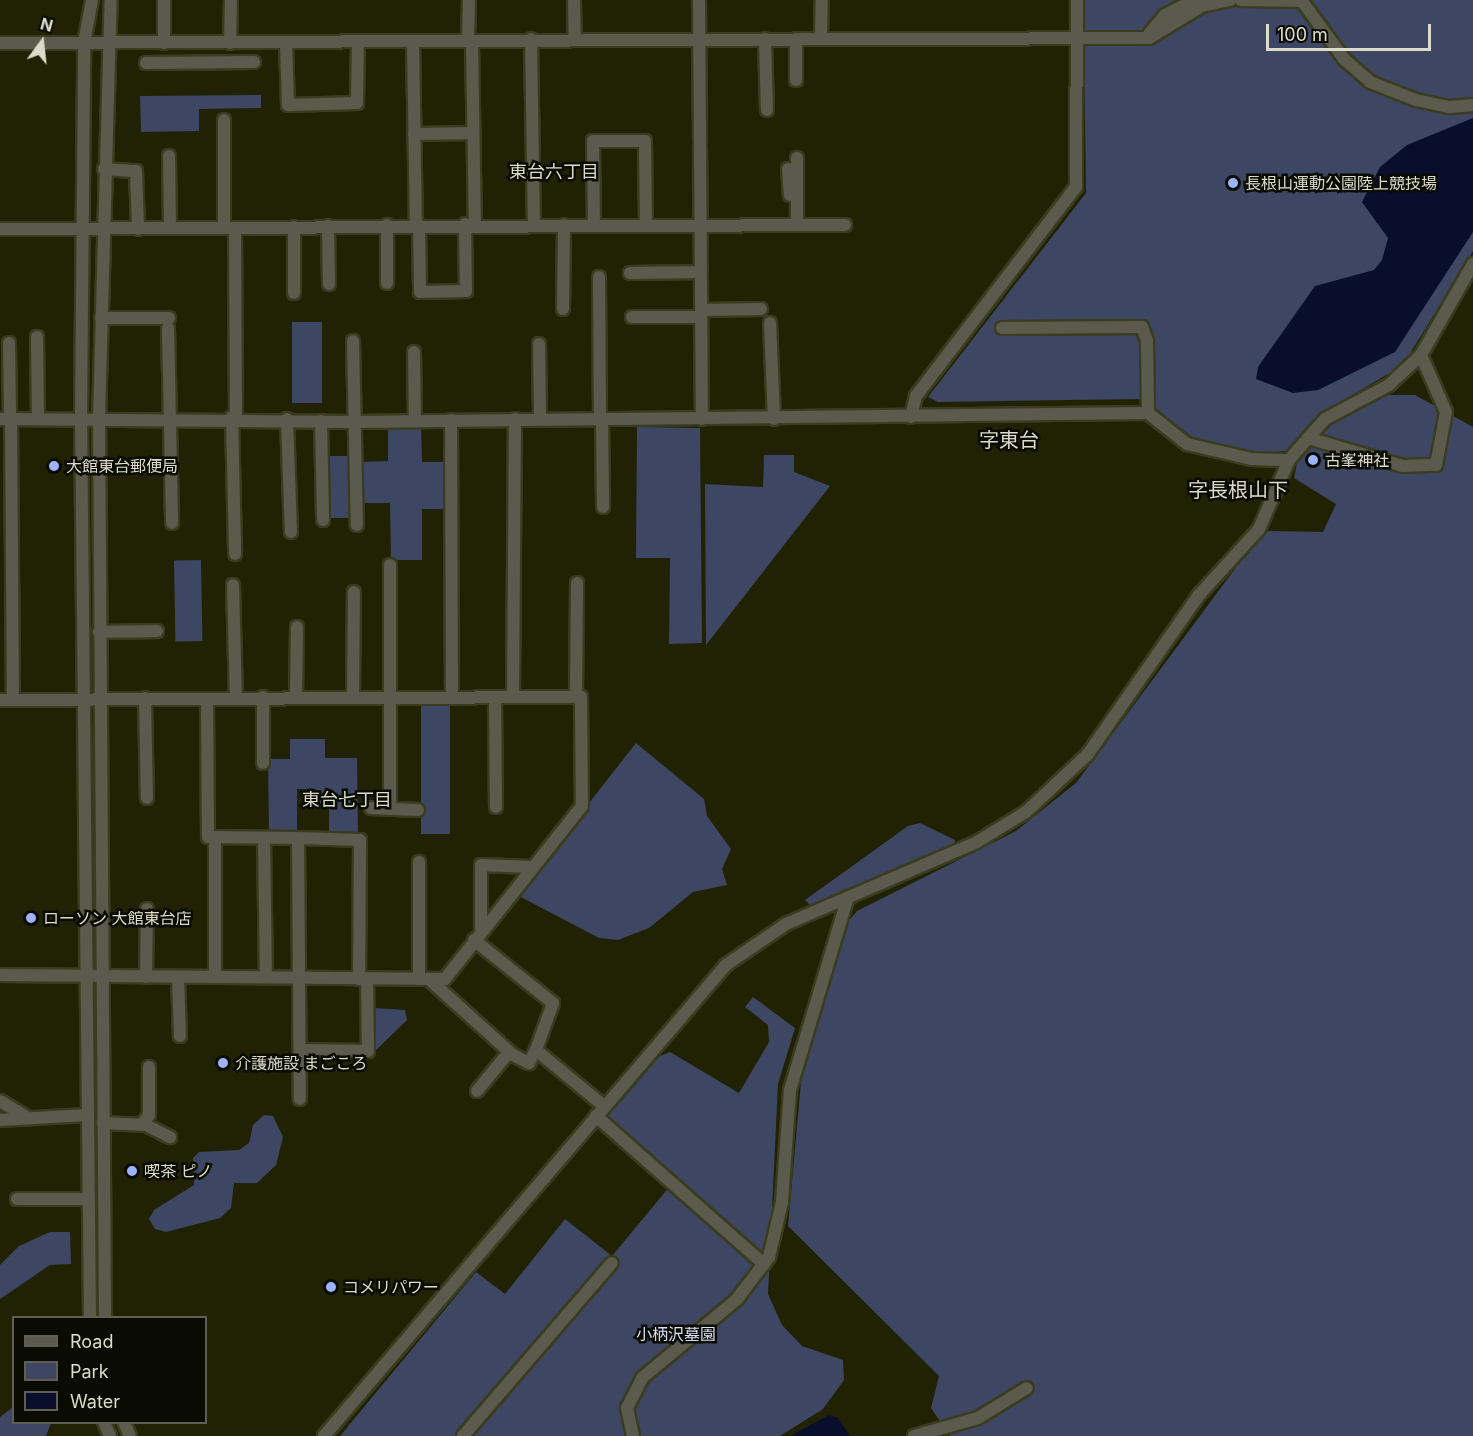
<!DOCTYPE html>
<meta charset="utf-8">
<style>
body{margin:0}
#map{position:relative;width:1473px;height:1436px;overflow:hidden;background:#212203;font-family:Inter,"Noto Sans JP",sans-serif}
div>[style]{position:absolute}
[style*='--x']{left:calc(var(--x)*1px);top:calc(var(--y)*1px);width:calc(var(--w)*1px);rotate:calc(var(--a)*1deg)}
.green>*{inset:0;background:#3d4662;transform-origin:0 0}
.water>*{inset:0;background:#090e2d}
.roads{filter:drop-shadow(2px 0 #3b3c1f) drop-shadow(-2px 0 #3b3c1f) drop-shadow(0 2px #3b3c1f) drop-shadow(0 -2px #3b3c1f)}
.minor>*{height:12px;margin:-6px;padding:0 6px;transform-origin:6px;border-radius:6px;background:#5a5b4d}
.dots>*{width:16px;height:16px;translate:-50% -50%;box-sizing:border-box;border:3px solid #0a0b02;border-radius:50%}
span{translate:-50% -50%;white-space:nowrap;text-align:center;line-height:1.15;-webkit-text-stroke:5px #0a0b02;paint-order:stroke}
.poi-label{font-size:16px;color:#dbdcca}
.left{translate:0 -50%;text-align:left}
.park-label{font-size:16px;color:#d7dff9}
.neighbourhood-label{font-size:18px;color:#dbdcca}
.quarter-label{font-size:20px;color:#dbdcca}
.legend{position:absolute;left:12px;top:1316px;width:195px;height:108px;box-sizing:border-box;background:#0a0b02;border:2px solid #5e5f52;margin:0;padding:8px 10px;list-style:none;font-size:18px;color:#dbdcca}
.legend li{display:flex;align-items:center;gap:12px;height:30px}
.legend b{width:30px;border:2px solid #5e5f52}
.north{position:absolute;left:12px;top:12px;width:60px;height:60px;-webkit-text-stroke:4px #0a0b02;paint-order:stroke;rotate:15deg;font-size:16px;font-weight:700;line-height:24px;text-align:center;color:#dbdcca}
.north::after{content:'';display:block;margin:auto;width:21px;height:27px;background:#dbdcca;clip-path:polygon(50% 0,100% 100%,50% 72%,0 100%)}
.scale{position:absolute;left:1266px;top:24px;width:165px;height:27px;box-sizing:border-box;border:3px solid #dbdcca;border-top:0;padding-left:8px;font-size:18px;line-height:21px;white-space:nowrap;color:#dbdcca;-webkit-text-stroke:4px #0a0b02;paint-order:stroke}
</style>
<div id="map">
<div class="green">
<div style="clip-path:polygon(1083px 0,1473px 0,1473px 251px,1403px 365px,1329px 409px,1286px 451px,1254px 454px,1194px 438px,1142px 399px,938px 402px,928px 397px,1086px 193px)"></div>
<div style="clip-path:polygon(261px 95px,261px 108px,199px 109px,199px 131px,141px 132px,140px 96px)"></div>
<div style="left:292px;top:322px;width:30px;height:81px"></div>
<div style="clip-path:polygon(1388px 395px,1415px 395px,1473px 427px,1473px 1436px,950px 1436px,931px 1408px,939px 1376px,788px 1226px,801px 1082px,846px 924px,857px 911px,1016px 831px,1076px 783px,1263px 531px,1323px 532px,1336px 504px,1294px 478px,1297px 463px,1329px 424px)"></div>
<div style="clip-path:polygon(388px 426px,421px 426px,422px 462px,448px 462px,449px 509px,422px 509px,422px 560px,391px 560px,390px 503px,362px 503px,361px 462px,388px 461px)"></div>
<div style="clip-path:polygon(637px 427px,700px 428px,702px 643px,669px 644px,670px 558px,636px 558px)"></div>
<div style="clip-path:polygon(764px 455px,794px 455px,794px 472px,830px 486px,706px 645px,705px 484px,763px 487px)"></div>
<div style="left:327px;top:456px;width:26px;height:62px"></div>
<div style="left:201px;top:560px;width:81px;height:27px;rotate:89deg"></div>
<div style="left:421px;top:700px;width:29px;height:134px"></div>
<div style="clip-path:polygon(290px 739px,325px 739px,325px 758px,357px 758px,358px 834px,329px 835px,329px 806px,317px 806px,316px 789px,297px 789px,297px 835px,269px 835px,268px 759px,290px 759px)"></div>
<div style="clip-path:polygon(636px 743px,704px 799px,707px 816px,731px 849px,722px 869px,727px 885px,693px 892px,649px 928px,618px 940px,599px 938px,517px 895px)"></div>
<div style="clip-path:polygon(920px 823px,955px 840px,954px 846px,827px 900px,810px 905px,805px 900px,908px 826px)"></div>
<div style="clip-path:polygon(753px 997px,795px 1028px,778px 1084px,768px 1294px,782px 1325px,802px 1346px,843px 1360px,844px 1380px,823px 1409px,780px 1436px,340px 1436px,476px 1272px,505px 1294px,565px 1219px,612px 1256px,675px 1180px,606px 1118px,660px 1056px,670px 1052px,739px 1093px,769px 1042px,768px 1025px,745px 1007px)"></div>
<div style="clip-path:polygon(374px 1008px,405px 1010px,407px 1020px,373px 1053px)"></div>
<div style="clip-path:polygon(264px 1115px,273px 1116px,283px 1137px,276px 1165px,257px 1183px,234px 1183px,231px 1208px,220px 1218px,166px 1232px,155px 1229px,149px 1219px,154px 1210px,194px 1185px,193px 1158px,199px 1152px,239px 1150px,249px 1143px,253px 1125px)"></div>
<div style="clip-path:polygon(50px 1232px,70px 1232px,71px 1264px,50px 1265px,0 1299px,0 1265px,19px 1246px)"></div>
<div style="clip-path:polygon(13px 1407px,14px 1422px,51px 1423px,46px 1436px,0 1436px,0 1417px)"></div>
</div>
<div class="water">
<div style="clip-path:polygon(1473px 118px,1473px 232px,1395px 352px,1318px 390px,1293px 393px,1256px 379px,1258px 367px,1315px 286px,1374px 270px,1382px 260px,1388px 238px,1362px 202px,1380px 167px,1407px 145px)"></div>
<div style="clip-path:polygon(829px 1415px,838px 1418px,850px 1436px,790px 1436px)"></div>
</div>
<div class="roads">
<div class="minor">
<div style="--x:164;--y:0;--w:43;--a:90"></div>
<div style="--x:574;--y:0;--w:39;--a:89"></div>
<div style="--x:699;--y:0;--w:419;--a:89.6"></div>
<div style="--x:1241;--y:0;--w:61;--a:0.9"></div>
<div style="--x:1302;--y:1;--w:72;--a:54.1"></div>
<div style="--x:1344;--y:59;--w:35;--a:41"></div>
<div style="--x:1370;--y:82;--w:49;--a:21.4"></div>
<div style="--x:1416;--y:100;--w:35;--a:12"></div>
<div style="--x:1450;--y:107;--w:23;--a:-5"></div>
<div style="--x:1149;--y:34;--w:25;--a:-50"></div>
<div style="--x:1165;--y:15;--w:34;--a:-27"></div>
<div style="--x:531;--y:39;--w:187;--a:89.1"></div>
<div style="--x:765;--y:39;--w:71;--a:88.4"></div>
<div style="--x:796;--y:39;--w:41;--a:90"></div>
<div style="--x:821;--y:39;--w:39;--a:-89"></div>
<div style="--x:413;--y:41;--w:184;--a:89.1"></div>
<div style="--x:468;--y:41;--w:41;--a:-88.6"></div>
<div style="--x:472;--y:41;--w:183;--a:89.1"></div>
<div style="--x:286;--y:42;--w:63;--a:88.2"></div>
<div style="--x:288;--y:105;--w:69;--a:-1.7"></div>
<div style="--x:357;--y:103;--w:62;--a:-89.1"></div>
<div style="--x:0;--y:43;--w:1149;--a:-0.25"></div>
<div style="--x:1149;--y:38;--w:62;--a:-31.1"></div>
<div style="--x:1202;--y:6;--w:29;--a:-12"></div>
<div style="--x:230;--y:43;--w:43;--a:-88.7"></div>
<div style="--x:146;--y:63;--w:108;--a:-0.5"></div>
<div style="--x:224;--y:120;--w:108;--a:90"></div>
<div style="--x:414;--y:134;--w:59;--a:-1"></div>
<div style="--x:169;--y:156;--w:72;--a:89.2"></div>
<div style="--x:797;--y:158;--w:67;--a:90"></div>
<div style="--x:104;--y:169;--w:32;--a:4"></div>
<div style="--x:136;--y:171;--w:58;--a:88"></div>
<div style="--x:788;--y:169;--w:26;--a:86"></div>
<div style="--x:419;--y:225;--w:67;--a:89.1"></div>
<div style="--x:420;--y:292;--w:46;--a:-1.2"></div>
<div style="--x:466;--y:291;--w:67;--a:-90.9"></div>
<div style="--x:594;--y:225;--w:84;--a:-90.7"></div>
<div style="--x:593;--y:141;--w:52;--a:0"></div>
<div style="--x:645;--y:141;--w:84;--a:89.3"></div>
<div style="--x:328;--y:226;--w:58;--a:89"></div>
<div style="--x:235;--y:228;--w:189;--a:89.7"></div>
<div style="--x:0;--y:229;--w:845;--a:-0.27"></div>
<div style="--x:630;--y:273;--w:71;--a:-0.8"></div>
<div style="--x:599;--y:277;--w:142;--a:89.6"></div>
<div style="--x:387;--y:283;--w:58;--a:-90"></div>
<div style="--x:294;--y:293;--w:66;--a:-90"></div>
<div style="--x:563;--y:309;--w:84;--a:-89.3"></div>
<div style="--x:701;--y:310;--w:60;--a:-1"></div>
<div style="--x:632;--y:317;--w:69;--a:0"></div>
<div style="--x:101;--y:318;--w:68;--a:0"></div>
<div style="--x:770;--y:323;--w:96;--a:87.6"></div>
<div style="--x:168;--y:328;--w:195;--a:88.8"></div>
<div style="--x:1002;--y:328;--w:140;--a:-0.4"></div>
<div style="--x:1142;--y:327;--w:15;--a:70"></div>
<div style="--x:1147;--y:341;--w:72;--a:89.2"></div>
<div style="--x:37;--y:337;--w:81;--a:89.3"></div>
<div style="--x:353;--y:341;--w:184;--a:88.8"></div>
<div style="--x:9;--y:343;--w:76;--a:89.2"></div>
<div style="--x:539;--y:344;--w:75;--a:89.2"></div>
<div style="--x:414;--y:352;--w:68;--a:89.2"></div>
<div style="--x:232;--y:417;--w:137;--a:88.7"></div>
<div style="--x:911;--y:417;--w:22;--a:-77"></div>
<div style="--x:916;--y:396;--w:263;--a:-52.6"></div>
<div style="--x:1076;--y:187;--w:187;--a:-89.7"></div>
<div style="--x:0;--y:419;--w:354;--a:0.5"></div>
<div style="--x:354;--y:422;--w:794;--a:-0.65"></div>
<div style="--x:1148;--y:413;--w:50;--a:38.5"></div>
<div style="--x:1187;--y:444;--w:67;--a:13"></div>
<div style="--x:1252;--y:459;--w:37;--a:2"></div>
<div style="--x:11;--y:419;--w:281;--a:89.6"></div>
<div style="--x:287;--y:419;--w:113;--a:88"></div>
<div style="--x:602;--y:419;--w:88;--a:89.3"></div>
<div style="--x:451;--y:420;--w:277;--a:89.8"></div>
<div style="--x:321;--y:421;--w:99;--a:88.8"></div>
<div style="--x:1308;--y:438;--w:25;--a:-48"></div>
<div style="--x:1325;--y:419;--w:72;--a:-28"></div>
<div style="--x:1389;--y:385;--w:44;--a:-43.2"></div>
<div style="--x:1421;--y:355;--w:105;--a:-60.3"></div>
<div style="--x:390;--y:565;--w:244;--a:90"></div>
<div style="--x:233;--y:585;--w:113;--a:88.5"></div>
<div style="--x:99;--y:632;--w:58;--a:-1"></div>
<div style="--x:263;--y:697;--w:66;--a:90"></div>
<div style="--x:296;--y:697;--w:70;--a:-89.2"></div>
<div style="--x:495;--y:697;--w:110;--a:89.5"></div>
<div style="--x:513;--y:697;--w:278;--a:-89.6"></div>
<div style="--x:576;--y:697;--w:114;--a:-89.5"></div>
<div style="--x:145;--y:698;--w:100;--a:88.9"></div>
<div style="--x:353;--y:698;--w:106;--a:-89.5"></div>
<div style="--x:207;--y:699;--w:138;--a:89.6"></div>
<div style="--x:208;--y:837;--w:90;--a:0.6"></div>
<div style="--x:298;--y:838;--w:261;--a:89.6"></div>
<div style="--x:0;--y:700;--w:581;--a:-0.3"></div>
<div style="--x:581;--y:697;--w:109;--a:89.5"></div>
<div style="--x:582;--y:806;--w:221;--a:128.4"></div>
<div style="--x:445;--y:979;--w:445;--a:-179.5"></div>
<div style="--x:371;--y:808;--w:47;--a:2.4"></div>
<div style="--x:215;--y:837;--w:140;--a:90"></div>
<div style="--x:264;--y:838;--w:139;--a:89.2"></div>
<div style="--x:298;--y:838;--w:62;--a:1.8"></div>
<div style="--x:360;--y:840;--w:139;--a:90.4"></div>
<div style="--x:481;--y:928;--w:63;--a:-90"></div>
<div style="--x:481;--y:865;--w:50;--a:2.3"></div>
<div style="--x:474;--y:940;--w:101;--a:38.6"></div>
<div style="--x:553;--y:1003;--w:50;--a:109.9"></div>
<div style="--x:146;--y:977;--w:68;--a:-89.2"></div>
<div style="--x:178;--y:977;--w:59;--a:88.1"></div>
<div style="--x:419;--y:979;--w:117;--a:-90"></div>
<div style="--x:432;--y:982;--w:109;--a:42"></div>
<div style="--x:513;--y:1055;--w:18;--a:27"></div>
<div style="--x:529;--y:1063;--w:15;--a:-62"></div>
<div style="--x:536;--y:1050;--w:89;--a:39.6"></div>
<div style="--x:300;--y:1050;--w:68;--a:0.8"></div>
<div style="--x:368;--y:1051;--w:71;--a:-90.8"></div>
<div style="--x:477;--y:1091;--w:50;--a:-50.6"></div>
<div style="--x:0;--y:1101;--w:29;--a:31"></div>
<div style="--x:596;--y:1116;--w:224;--a:41.4"></div>
<div style="--x:0;--y:1120;--w:87;--a:-3.3"></div>
<div style="--x:103;--y:1123;--w:43;--a:2.7"></div>
<div style="--x:146;--y:1125;--w:27;--a:27"></div>
<div style="--x:142;--y:1124;--w:11;--a:-52"></div>
<div style="--x:149;--y:1115;--w:48;--a:-90"></div>
<div style="--x:17;--y:1199;--w:70;--a:0"></div>
<div style="--x:90;--y:1318;--w:900;--a:-90.57"></div>
<div style="--x:81;--y:418;--w:375;--a:-89.5"></div>
<div style="--x:84;--y:43;--w:44;--a:-79.5"></div>
<div style="--x:105;--y:1318;--w:900;--a:-90.38"></div>
<div style="--x:99;--y:418;--w:418;--a:-88.4"></div>
<div style="--x:104;--y:1422;--w:15;--a:67"></div>
<div style="--x:124;--y:1422;--w:15;--a:67"></div>
<div style="--x:324;--y:1436;--w:619;--a:-49.52"></div>
<div style="--x:726;--y:965;--w:73;--a:-34.3"></div>
<div style="--x:786;--y:924;--w:208;--a:-23.2"></div>
<div style="--x:977;--y:842;--w:57;--a:-31.5"></div>
<div style="--x:1026;--y:812;--w:85;--a:-43.1"></div>
<div style="--x:1088;--y:754;--w:194;--a:-55.1"></div>
<div style="--x:1199;--y:595;--w:89;--a:-47.7"></div>
<div style="--x:1259;--y:529;--w:75;--a:-66.5"></div>
<div style="--x:1289;--y:460;--w:29;--a:-49"></div>
<div style="--x:1308;--y:438;--w:99;--a:16.4"></div>
<div style="--x:1403;--y:466;--w:33;--a:-2"></div>
<div style="--x:1436;--y:465;--w:54;--a:-79.3"></div>
<div style="--x:1446;--y:412;--w:62;--a:-113.7"></div>
<div style="--x:463;--y:1436;--w:228;--a:-49.3"></div>
<div style="--x:633;--y:1436;--w:29;--a:-102"></div>
<div style="--x:627;--y:1408;--w:34;--a:-63"></div>
<div style="--x:642;--y:1378;--w:124;--a:-39.7"></div>
<div style="--x:737;--y:1299;--w:53;--a:-52.7"></div>
<div style="--x:769;--y:1257;--w:57;--a:-76.7"></div>
<div style="--x:782;--y:1202;--w:112;--a:-85.9"></div>
<div style="--x:790;--y:1090;--w:198;--a:-73.3"></div>
<div style="--x:914;--y:1436;--w:66;--a:-15.7"></div>
<div style="--x:978;--y:1418;--w:57;--a:-31.5"></div>
</div>
</div>
<div class="dots">
<div style="left:1233px;top:183px;background:#9db4fd"></div>
<div style="left:1313px;top:460px;background:#9db4fd"></div>
<div style="left:54px;top:466px;background:#9db4fd"></div>
<div style="left:31px;top:918px;background:#9db4fd"></div>
<div style="left:223px;top:1063px;background:#9db4fd"></div>
<div style="left:132px;top:1171px;background:#9db4fd"></div>
<div style="left:331px;top:1287px;background:#9db4fd"></div>
</div>
<div class="poi-label">
<span class="left" style="left:1245px;top:183px">長根山運動公園陸上競技場</span>
<span class="left" style="left:1325px;top:460px">古峯神社</span>
<span class="left" style="left:66px;top:466px">大館東台郵便局</span>
<span class="left" style="left:43px;top:918px">ローソン 大館東台店</span>
<span class="left" style="left:235px;top:1063px">介護施設 まごころ</span>
<span class="left" style="left:144px;top:1171px">喫茶 ピノ</span>
<span class="left" style="left:343px;top:1287px">コメリパワー</span>
</div>
<div class="park-label">
<span style="left:676px;top:1334px">小柄沢墓園</span>
</div>
<div class="neighbourhood-label">
<span style="left:554px;top:172px">東台六丁目</span>
<span style="left:347px;top:800px">東台七丁目</span>
</div>
<div class="quarter-label">
<span style="left:1009px;top:440px">字東台</span>
<span style="left:1238px;top:490px">字長根山下</span>
</div>
<ul class="legend">
<li><b style="height:8px;background:#5a5b4d"></b>Road</li>
<li><b style="height:16px;background:#3d4662"></b>Park</li>
<li><b style="height:16px;background:#090e2d"></b>Water</li>
</ul>
<div class="north">N</div>
<div class="scale">100 m</div>
</div>
